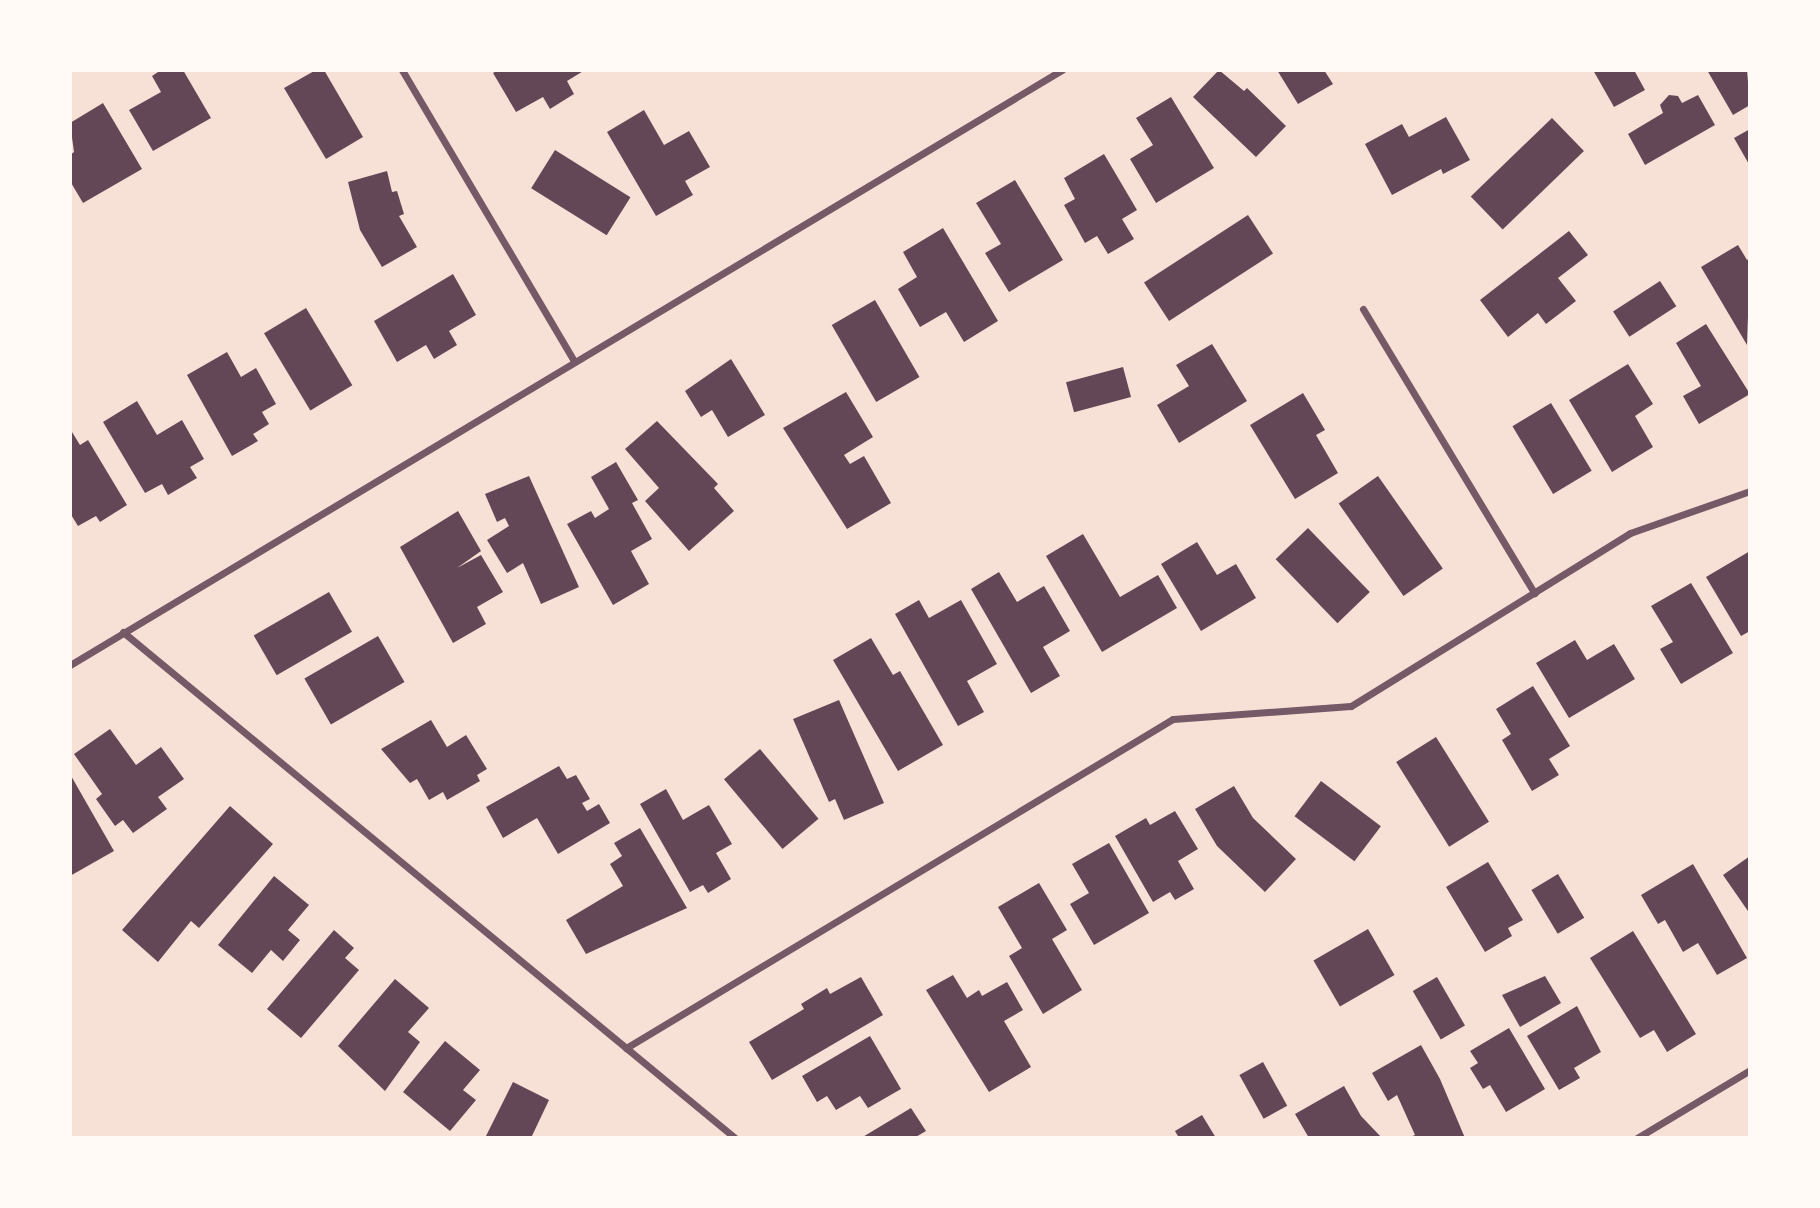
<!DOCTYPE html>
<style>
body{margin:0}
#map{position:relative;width:1820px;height:1208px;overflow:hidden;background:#f7e1d7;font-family:Overpass,sans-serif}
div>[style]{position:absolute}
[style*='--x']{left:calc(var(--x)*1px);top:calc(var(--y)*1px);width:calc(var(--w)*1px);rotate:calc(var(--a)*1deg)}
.building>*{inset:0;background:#644757;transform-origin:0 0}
.minor>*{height:7px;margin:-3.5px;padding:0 3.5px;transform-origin:3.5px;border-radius:3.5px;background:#755966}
span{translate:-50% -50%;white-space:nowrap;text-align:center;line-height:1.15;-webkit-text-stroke:7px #fffaf5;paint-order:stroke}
.frame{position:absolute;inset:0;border:72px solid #fffaf5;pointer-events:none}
</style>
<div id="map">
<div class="building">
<div style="clip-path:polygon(161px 70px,183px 70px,211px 118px,153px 151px,129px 110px,161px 92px,152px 76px)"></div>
<div style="clip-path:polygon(316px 70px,324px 70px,363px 137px,326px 159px,284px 88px)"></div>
<div style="clip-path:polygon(498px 70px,585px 70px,567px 81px,574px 94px,550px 109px,543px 97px,516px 112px,493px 73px)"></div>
<div style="clip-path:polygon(1219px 70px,1244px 91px,1247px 88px,1286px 126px,1256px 157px,1193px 97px)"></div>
<div style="clip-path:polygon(1277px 70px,1324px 70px,1333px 84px,1298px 104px)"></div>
<div style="clip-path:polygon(1593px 70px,1634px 70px,1645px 90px,1614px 107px)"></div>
<div style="clip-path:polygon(1707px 70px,1747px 70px,1750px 105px,1733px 115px)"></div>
<div style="clip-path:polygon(1669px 95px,1678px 96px,1682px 103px,1698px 95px,1715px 125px,1645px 165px,1628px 134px,1663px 113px,1660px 105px)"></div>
<div style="clip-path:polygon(1171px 97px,1214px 168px,1156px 203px,1130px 159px,1153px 145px,1136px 118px)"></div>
<div style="clip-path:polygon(103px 103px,142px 169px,83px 203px,70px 181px,70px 155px,74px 152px,70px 123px)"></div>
<div style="clip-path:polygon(644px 110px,664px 145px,689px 131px,710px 167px,685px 181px,693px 195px,656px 216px,607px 132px)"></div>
<div style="clip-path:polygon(1446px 117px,1470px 160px,1443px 174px,1441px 169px,1392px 195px,1365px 144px,1402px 124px,1409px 137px)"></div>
<div style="left:1552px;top:118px;width:46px;height:113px;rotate:46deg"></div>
<div style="clip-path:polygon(1750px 129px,1750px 166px,1734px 138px)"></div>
<div style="left:555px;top:150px;width:89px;height:45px;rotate:32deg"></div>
<div style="clip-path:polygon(1104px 154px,1137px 210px,1122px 219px,1134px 239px,1108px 254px,1097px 236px,1085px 243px,1064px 205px,1075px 199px,1064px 178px)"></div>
<div style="clip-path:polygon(387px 171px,392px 192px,397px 191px,404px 214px,399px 216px,417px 247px,382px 267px,360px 230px,348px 182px)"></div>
<div style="clip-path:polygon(1015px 180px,1063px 260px,1009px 292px,985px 253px,1001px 244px,976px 203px)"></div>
<div style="left:1248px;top:215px;width:46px;height:124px;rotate:57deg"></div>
<div style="clip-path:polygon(943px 228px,998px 321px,964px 342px,946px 312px,920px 327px,898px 289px,917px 277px,903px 252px)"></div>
<div style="clip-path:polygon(1569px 231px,1588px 255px,1558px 278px,1576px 301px,1546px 324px,1538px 313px,1508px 337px,1480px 300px)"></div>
<div style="clip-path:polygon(1738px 245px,1747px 260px,1750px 258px,1747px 345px,1701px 267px)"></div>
<div style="clip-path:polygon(453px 274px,476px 315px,449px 331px,457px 345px,434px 359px,426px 345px,397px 362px,374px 321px)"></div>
<div style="left:1660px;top:281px;width:30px;height:56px;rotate:57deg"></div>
<div style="left:875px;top:300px;width:89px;height:50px;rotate:60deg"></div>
<div style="left:306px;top:308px;width:90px;height:49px;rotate:59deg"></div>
<div style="clip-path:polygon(1706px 324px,1750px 394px,1699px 424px,1683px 396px,1701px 386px,1676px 343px)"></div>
<div style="clip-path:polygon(1212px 344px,1247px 401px,1179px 443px,1157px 405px,1189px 386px,1176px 365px)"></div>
<div style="clip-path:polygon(227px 352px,241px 377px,256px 368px,276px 404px,262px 412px,269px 424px,253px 434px,258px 441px,232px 456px,187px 375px)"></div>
<div style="clip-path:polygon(731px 359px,765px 415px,728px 437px,712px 410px,701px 417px,685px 391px)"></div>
<div style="clip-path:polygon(1628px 364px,1653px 404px,1635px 416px,1653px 447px,1612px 472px,1569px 400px)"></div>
<div style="left:1123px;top:367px;width:31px;height:59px;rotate:75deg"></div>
<div style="clip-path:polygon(846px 392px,873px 437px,844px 455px,850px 464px,864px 456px,891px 503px,847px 529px,783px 428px)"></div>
<div style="clip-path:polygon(1303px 393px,1325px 430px,1316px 435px,1338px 473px,1295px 499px,1250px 425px)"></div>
<div style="clip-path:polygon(137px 401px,157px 435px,182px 420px,204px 459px,190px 467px,197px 478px,168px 495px,162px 484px,145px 493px,103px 422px)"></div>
<div style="left:1551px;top:403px;width:79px;height:45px;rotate:59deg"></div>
<div style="clip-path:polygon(657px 421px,718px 484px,714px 488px,734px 511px,689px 551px,645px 501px,659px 488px,625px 449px)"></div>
<div style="clip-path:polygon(72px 432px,80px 445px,88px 440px,127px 505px,100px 522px,96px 516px,78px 526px,70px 513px)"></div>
<div style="clip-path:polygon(616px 462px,638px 500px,632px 503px,652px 539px,631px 551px,649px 584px,613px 605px,567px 524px,591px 511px,595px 518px,609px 509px,591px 477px)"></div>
<div style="clip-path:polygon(529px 476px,579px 587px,541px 604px,523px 563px,507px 573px,487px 540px,509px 526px,505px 518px,497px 522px,485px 494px)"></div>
<div style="left:1378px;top:476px;width:113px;height:48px;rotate:55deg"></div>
<div style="clip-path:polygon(458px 511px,481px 551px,457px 568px,481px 555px,503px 592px,477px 607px,486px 624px,453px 643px,400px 547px)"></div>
<div style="left:1308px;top:528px;width:89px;height:45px;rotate:46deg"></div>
<div style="clip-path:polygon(1083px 534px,1120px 597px,1158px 575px,1177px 608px,1102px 652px,1046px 556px)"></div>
<div style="clip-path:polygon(1197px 542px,1217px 575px,1236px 564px,1256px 598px,1201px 631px,1161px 564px)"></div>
<div style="clip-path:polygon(1750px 551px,1750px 631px,1741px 636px,1706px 577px)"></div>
<div style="clip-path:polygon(999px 572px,1017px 602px,1044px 586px,1070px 631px,1043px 647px,1060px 676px,1031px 693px,971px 589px)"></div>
<div style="clip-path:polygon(1691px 583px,1733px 653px,1681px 684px,1660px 649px,1673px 642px,1651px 606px)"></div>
<div style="left:329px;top:592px;width:46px;height:87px;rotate:60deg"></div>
<div style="clip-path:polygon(919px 600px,929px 618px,961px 600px,997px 664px,967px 681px,984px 712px,958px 726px,895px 614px)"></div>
<div style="left:378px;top:636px;width:53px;height:85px;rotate:60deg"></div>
<div style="clip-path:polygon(871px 638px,893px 675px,900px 671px,943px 745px,898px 771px,833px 660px)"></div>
<div style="clip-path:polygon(1575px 640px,1587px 660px,1614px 644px,1635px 679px,1569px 718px,1536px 663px)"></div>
<div style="clip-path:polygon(1533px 686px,1570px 746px,1549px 759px,1559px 775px,1532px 791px,1502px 740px,1511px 734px,1496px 709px)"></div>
<div style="clip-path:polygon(839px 700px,884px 803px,844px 820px,835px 799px,829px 802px,793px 719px)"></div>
<div style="clip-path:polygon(431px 720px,447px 747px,466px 735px,487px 769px,477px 775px,480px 781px,447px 800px,443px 792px,429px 800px,417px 779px,410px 783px,381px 749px)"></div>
<div style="clip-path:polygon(110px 729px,136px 765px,161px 747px,184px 779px,158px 797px,167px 809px,133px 833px,123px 820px,115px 826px,96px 799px,102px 794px,74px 754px)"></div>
<div style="left:1436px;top:737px;width:100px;height:47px;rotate:58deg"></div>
<div style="left:760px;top:749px;width:91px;height:47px;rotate:50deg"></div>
<div style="clip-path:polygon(559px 766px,567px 779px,576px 775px,590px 799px,582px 803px,587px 811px,599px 804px,610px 823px,558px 854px,537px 818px,503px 838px,486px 807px)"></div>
<div style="clip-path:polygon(70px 774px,114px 851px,70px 876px)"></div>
<div style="left:1321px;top:781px;width:75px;height:44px;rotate:37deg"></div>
<div style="clip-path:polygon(1234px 786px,1253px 818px,1296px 859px,1265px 892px,1217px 846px,1195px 809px)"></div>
<div style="clip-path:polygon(666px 789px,683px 820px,709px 805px,732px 844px,716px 853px,731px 879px,708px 893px,703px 885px,690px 892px,640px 804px)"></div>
<div style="clip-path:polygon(230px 806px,273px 844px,199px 928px,191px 921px,158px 962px,122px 930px)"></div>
<div style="clip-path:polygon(1175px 811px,1198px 849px,1178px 861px,1194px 889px,1175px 900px,1170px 892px,1153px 902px,1115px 836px,1146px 818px,1150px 825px)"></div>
<div style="clip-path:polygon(640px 828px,687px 908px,586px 954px,566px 920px,623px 886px,610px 864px,622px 856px,614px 843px)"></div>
<div style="clip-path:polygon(1109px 843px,1149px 913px,1094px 945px,1070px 904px,1089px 893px,1072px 864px)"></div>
<div style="clip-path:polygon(1750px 856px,1750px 914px,1723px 875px)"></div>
<div style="clip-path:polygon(1488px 862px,1523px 920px,1508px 928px,1512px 936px,1485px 952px,1446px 887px)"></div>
<div style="clip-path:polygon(1693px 864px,1747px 958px,1717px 975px,1698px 943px,1683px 952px,1665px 920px,1658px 924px,1641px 895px)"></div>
<div style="left:1558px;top:874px;width:51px;height:31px;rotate:59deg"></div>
<div style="clip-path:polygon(274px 876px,309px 905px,288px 930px,300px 940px,283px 961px,271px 950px,252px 973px,218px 945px)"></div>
<div style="clip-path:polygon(1039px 883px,1067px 930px,1052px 939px,1082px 990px,1043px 1014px,1009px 956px,1022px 948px,998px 907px)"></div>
<div style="left:1368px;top:929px;width:53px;height:63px;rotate:60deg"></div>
<div style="clip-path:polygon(334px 930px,354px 948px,345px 958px,359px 970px,301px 1038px,267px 1009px)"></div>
<div style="clip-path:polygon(1633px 931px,1696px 1034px,1667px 1052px,1654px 1030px,1640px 1038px,1590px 958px)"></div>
<div style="clip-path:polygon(953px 975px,967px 998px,979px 990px,982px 996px,1007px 982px,1023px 1010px,1004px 1021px,1031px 1067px,989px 1092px,926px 990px)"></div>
<div style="clip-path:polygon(1545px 976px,1561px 1003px,1520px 1027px,1502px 995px)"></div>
<div style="clip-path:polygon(861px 977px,883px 1015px,772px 1080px,749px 1042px,804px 1009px,801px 1004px,827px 988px,830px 994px)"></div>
<div style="left:1437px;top:977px;width:56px;height:28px;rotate:60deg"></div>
<div style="clip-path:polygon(395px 979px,429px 1008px,408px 1032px,420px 1042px,385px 1091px,338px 1046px)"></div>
<div style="clip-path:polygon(1577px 1006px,1601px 1052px,1574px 1068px,1580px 1078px,1559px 1090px,1527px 1036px)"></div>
<div style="clip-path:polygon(1509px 1028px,1545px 1089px,1506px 1112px,1490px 1085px,1483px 1089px,1470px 1068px,1478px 1063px,1470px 1051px)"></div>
<div style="clip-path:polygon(870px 1036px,901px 1089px,868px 1108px,860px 1096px,836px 1110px,827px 1096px,817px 1102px,802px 1076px)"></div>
<div style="clip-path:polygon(445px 1041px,480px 1070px,463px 1090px,476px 1100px,450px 1131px,403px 1092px)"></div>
<div style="clip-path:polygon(1421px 1045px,1440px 1079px,1465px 1138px,1407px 1138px,1415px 1135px,1397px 1095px,1388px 1101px,1372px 1073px)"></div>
<div style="left:1263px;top:1062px;width:50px;height:27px;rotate:61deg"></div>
<div style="clip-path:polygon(513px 1082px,549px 1100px,531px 1138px,485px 1138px)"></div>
<div style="clip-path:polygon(1344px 1086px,1361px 1116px,1382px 1138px,1309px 1138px,1295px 1114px)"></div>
<div style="clip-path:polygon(911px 1108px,926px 1131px,914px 1138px,861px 1138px)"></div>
<div style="clip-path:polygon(1202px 1115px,1216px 1138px,1179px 1138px,1175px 1131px)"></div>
</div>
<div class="minor">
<div style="--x:402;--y:70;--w:338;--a:59.4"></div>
<div style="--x:1363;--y:309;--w:332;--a:58.9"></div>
<div style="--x:123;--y:632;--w:794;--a:39.58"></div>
<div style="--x:70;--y:665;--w:1157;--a:-30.96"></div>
<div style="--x:626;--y:1048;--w:638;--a:-31.03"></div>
<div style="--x:1173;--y:719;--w:178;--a:-4.2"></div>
<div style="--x:1351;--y:706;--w:328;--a:-31.8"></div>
<div style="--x:1630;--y:533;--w:127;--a:-19.3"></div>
<div style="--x:1637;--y:1138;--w:132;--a:-31"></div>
</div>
<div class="frame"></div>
</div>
